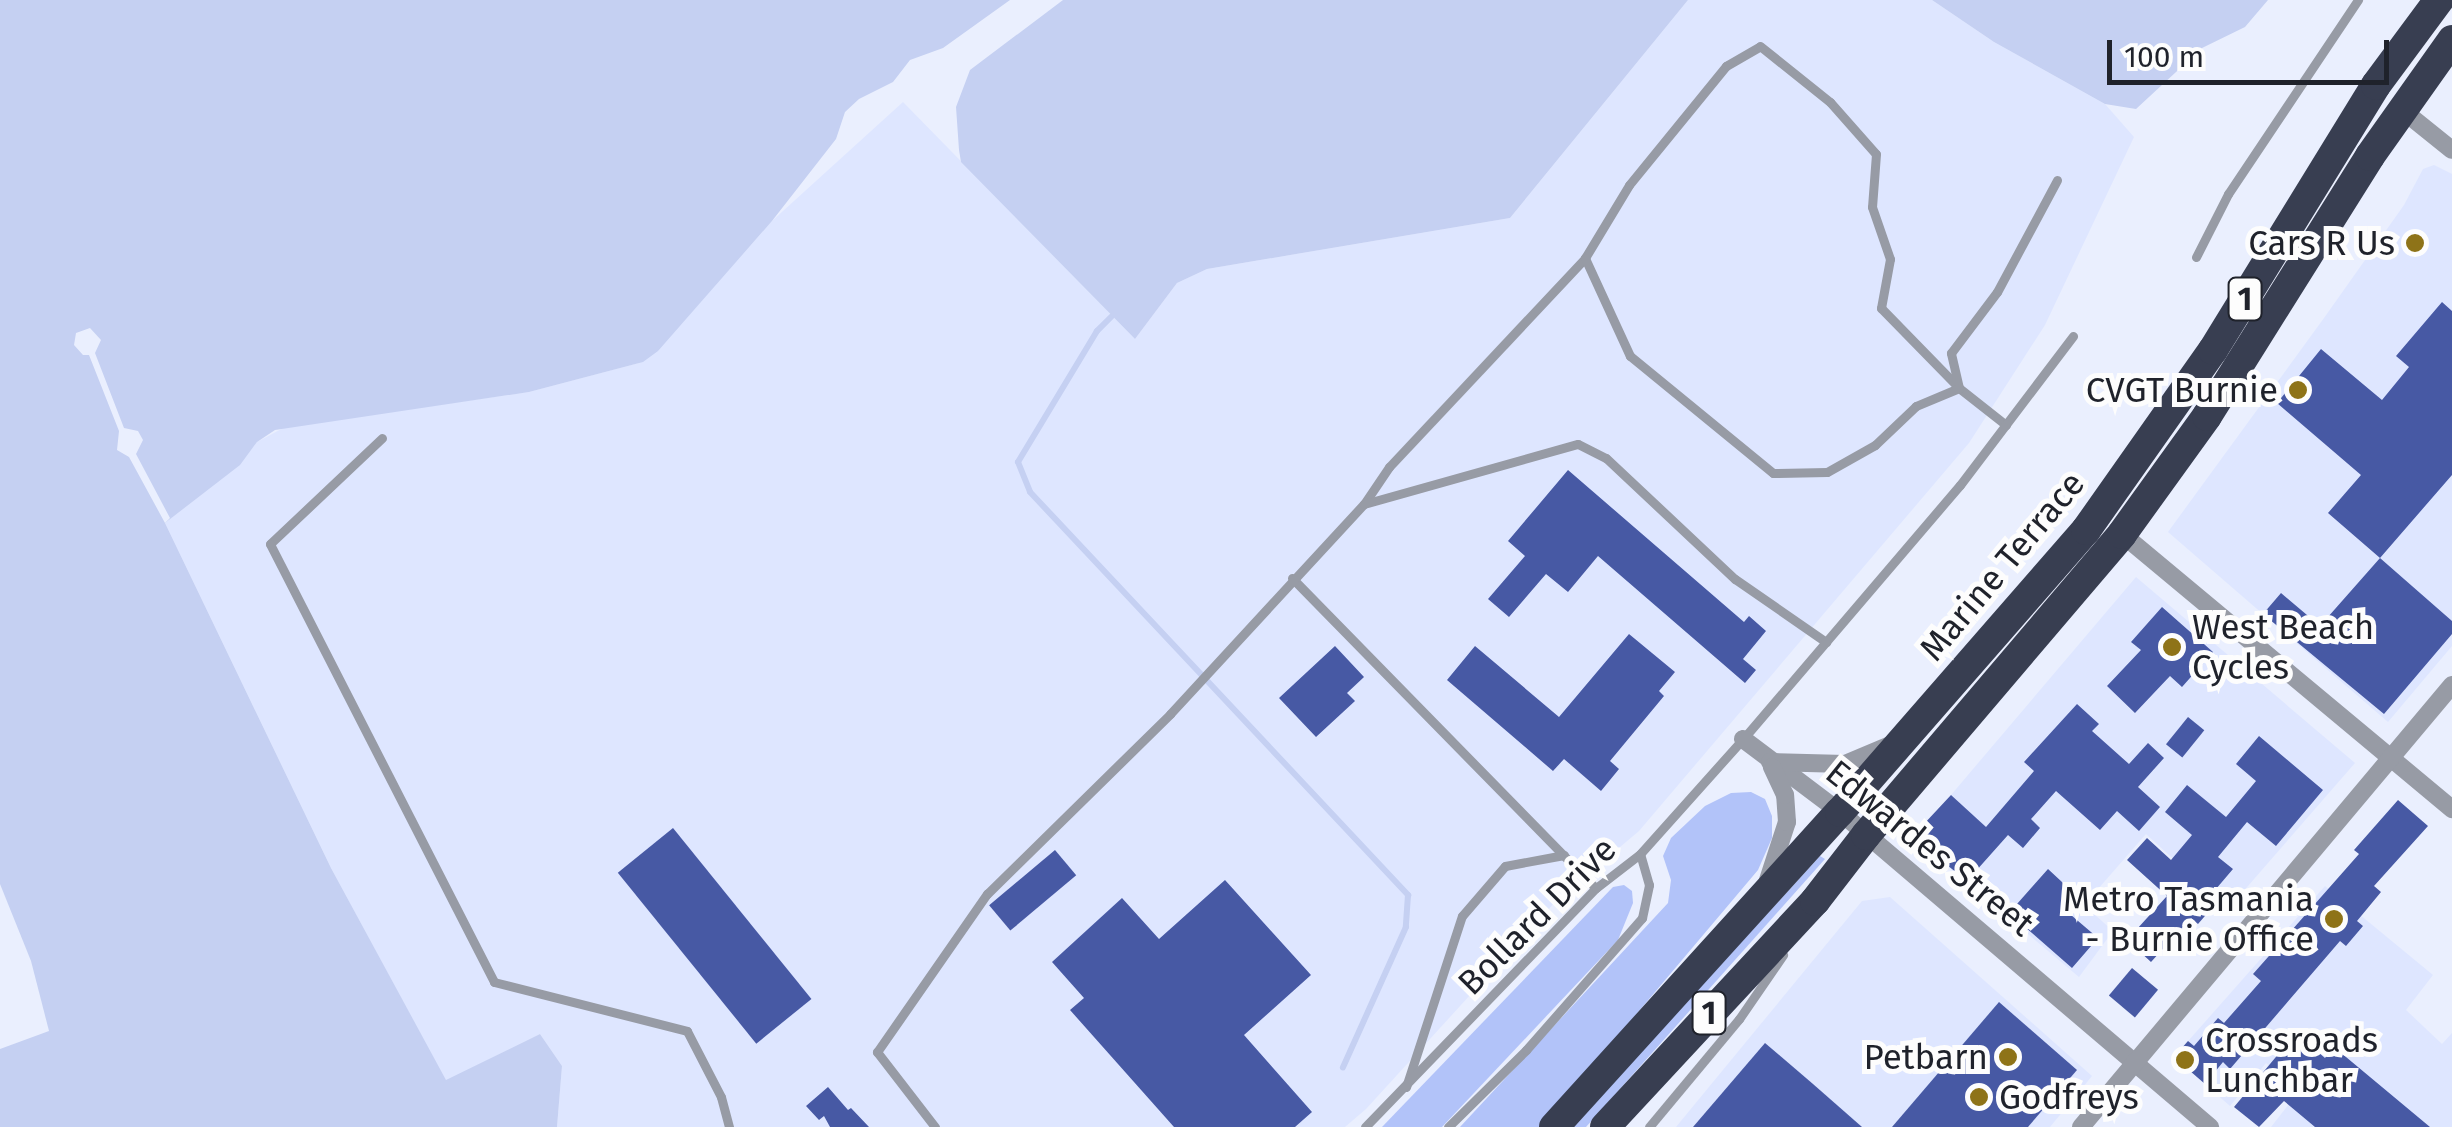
<!DOCTYPE html>
<style>
body{margin:0}
#map{position:relative;width:2452px;height:1127px;overflow:hidden;background:#eaeffe;font-family:"Fira Sans",sans-serif}
div>[style]{position:absolute}
[style*='--x']{left:calc(var(--x)*1px);top:calc(var(--y)*1px);width:calc(var(--w)*1px);rotate:calc(var(--a)*1deg)}
.built>*{inset:0;background:#dee6ff}
.green>*{inset:0;background:#b2c3f9}
.water>*{inset:0;background:#c5d0f2}
.pier>*{inset:0;background:#eaeffe}
.stream>*{height:6px;margin:-3px;padding:0 3px;transform-origin:3px;border-radius:3px;background:#c5d0f2}
.building>*{inset:0;background:#4759a4;transform-origin:0 0}
.lane>*{height:9px;margin:-4.5px;padding:0 4.5px;transform-origin:4.5px;border-radius:4.5px;background:#979ba5}
.street>*{height:18px;margin:-9px;padding:0 9px;transform-origin:9px;border-radius:9px;background:#979ba5}
.highway>*{height:30px;margin:-15px;padding:0 15px;transform-origin:15px;border-radius:15px;background:#383e51}
.dots>*{width:28px;height:28px;translate:-50% -50%;box-sizing:border-box;border:5px solid #fdfdfd;border-radius:50%}
span{translate:-50% -50%;white-space:nowrap;text-align:center;line-height:1.15;-webkit-text-stroke:10px #fdfdfd;paint-order:stroke}
.shield-label span{padding:2px 8px;background:#fdfdfd;border:2px solid;border-radius:8px;-webkit-text-stroke-width:0}
.shield-label{font-size:32px;color:#1f222b;font-weight:700}
.poi-label{font-size:35px;color:#1f222b}
.right{translate:-100% -50%;text-align:right}
.left{translate:0 -50%;text-align:left}
.street-label{font-size:35px;color:#1f222b}
.scale{position:absolute;left:2107px;top:40px;width:282px;height:45px;box-sizing:border-box;border:5px solid #1f222b;border-top:0;padding-left:12px;font-size:30px;line-height:35px;white-space:nowrap;color:#1f222b;-webkit-text-stroke:8px #fdfdfd;paint-order:stroke}
</style>
<div id="map">
<div class="built">
<div style="clip-path:polygon(1688px 0,1932px 0,1994px 42px,2105px 104px,2134px 137px,2045px 325px,1969px 443px,1639px 831px,1556px 901px,1366px 1109px,1345px 1127px,557px 1127px,562px 1066px,540px 1034px,446px 1081px,331px 868px,165px 523px,239px 465px,257px 442px,287px 426px,529px 392px,639px 363px,683px 322px,772px 221px,903px 102px,1135px 339px,1177px 283px,1207px 269px,1510px 218px)"></div>
<div style="clip-path:polygon(2434px 165px,2452px 174px,2452px 646px,2388px 722px,2168px 532px,2324px 318px,2404px 205px,2423px 169px)"></div>
<div style="clip-path:polygon(2136px 577px,2355px 763px,2228px 909px,2146px 834px,2084px 905px,2113px 931px,2079px 977px,1927px 849px,1951px 795px)"></div>
<div style="clip-path:polygon(2325px 886px,2433px 975px,2406px 1010px,2442px 1044px,2452px 1033px,2452px 1127px,2271px 1127px,2300px 1090px,2266px 1063px,2230px 1106px,2174px 1057px)"></div>
<div style="clip-path:polygon(1890px 897px,2092px 1076px,2050px 1127px,1676px 1127px,1862px 901px)"></div>
</div>
<div class="green">
<div style="clip-path:polygon(1751px 792px,1765px 799px,1772px 816px,1772px 838px,1758px 870px,1541px 1127px,1460px 1127px,1668px 903px,1671px 880px,1663px 856px,1671px 838px,1705px 806px,1731px 793px)"></div>
<div style="clip-path:polygon(1820px 856px,1825px 859px,1586px 1127px,1572px 1127px)"></div>
<div style="clip-path:polygon(1624px 885px,1632px 891px,1633px 903px,1618px 940px,1442px 1127px,1382px 1127px,1613px 887px)"></div>
</div>
<div class="water">
<div style="clip-path:polygon(0 0,1010px 0,943px 48px,910px 60px,893px 82px,859px 99px,845px 112px,836px 139px,772px 221px,658px 351px,643px 362px,529px 392px,275px 430px,257px 442px,240px 465px,165px 523px,331px 868px,446px 1080px,540px 1034px,562px 1066px,557px 1127px,0 1127px)"></div>
<div style="clip-path:polygon(1063px 0,1688px 0,1510px 218px,1207px 269px,1177px 283px,1135px 339px,961px 162px,959px 150px,956px 107px,970px 70px)"></div>
<div style="clip-path:polygon(1932px 0,2268px 0,2245px 27px,2202px 48px,2136px 109px,2105px 104px,1994px 42px)"></div>
</div>
<div class="pier">
<div style="clip-path:polygon(90px 328px,101px 340px,95px 353px,124px 428px,138px 431px,143px 440px,136px 454px,170px 518px,165px 523px,129px 457px,117px 450px,119px 431px,89px 355px,83px 355px,74px 345px,76px 333px)"></div>
<div style="clip-path:polygon(0 884px,31px 961px,49px 1031px,0 1049px)"></div>
</div>
<div class="stream">
<div style="--x:1111;--y:317;--w:20;--a:135"></div>
<div style="--x:1097;--y:331;--w:153;--a:121.1"></div>
<div style="--x:1018;--y:462;--w:32;--a:68"></div>
<div style="--x:1030;--y:492;--w:553;--a:46.83"></div>
<div style="--x:1408;--y:895;--w:32;--a:94"></div>
<div style="--x:1406;--y:927;--w:154;--a:114.2"></div>
</div>
<div class="building">
<div style="clip-path:polygon(2442px 302px,2452px 311px,2452px 475px,2380px 558px,2328px 513px,2361px 475px,2277px 403px,2321px 349px,2382px 400px,2409px 367px,2396px 356px)"></div>
<div style="clip-path:polygon(1568px 470px,1744px 622px,1749px 616px,1766px 631px,1743px 659px,1756px 670px,1745px 683px,1598px 556px,1568px 592px,1546px 574px,1509px 617px,1488px 599px,1525px 556px,1508px 541px)"></div>
<div style="clip-path:polygon(2380px 558px,2452px 621px,2452px 634px,2384px 714px,2263px 614px,2281px 593px,2320px 626px)"></div>
<div style="clip-path:polygon(2162px 607px,2213px 652px,2182px 687px,2170px 676px,2135px 713px,2107px 686px,2141px 650px,2131px 642px)"></div>
<div style="clip-path:polygon(1629px 634px,1675px 672px,1659px 691px,1664px 696px,1610px 761px,1619px 769px,1601px 791px,1564px 759px,1553px 771px,1447px 680px,1475px 646px,1559px 717px)"></div>
<div style="clip-path:polygon(1335px 646px,1364px 677px,1347px 693px,1355px 701px,1316px 737px,1279px 698px)"></div>
<div style="clip-path:polygon(2077px 704px,2099px 724px,2092px 731px,2129px 764px,2148px 743px,2164px 758px,2138px 787px,2160px 807px,2139px 831px,2117px 811px,2100px 830px,2056px 791px,2031px 819px,2040px 828px,2023px 848px,2008px 835px,1967px 881px,1927px 849px,1923px 825px,1951px 795px,1986px 827px,2034px 771px,2024px 762px)"></div>
<div style="left:2188px;top:717px;width:21px;height:35px;rotate:39deg"></div>
<div style="clip-path:polygon(2259px 736px,2323px 790px,2276px 846px,2247px 822px,2218px 857px,2233px 869px,2210px 896px,2217px 902px,2198px 924px,2191px 918px,2151px 962px,2127px 940px,2167px 896px,2127px 860px,2147px 838px,2171px 860px,2192px 835px,2165px 812px,2187px 785px,2226px 817px,2256px 781px,2236px 764px)"></div>
<div style="clip-path:polygon(2398px 800px,2428px 826px,2374px 886px,2381px 892px,2357px 921px,2363px 926px,2346px 946px,2340px 941px,2230px 1069px,2223px 1062px,2205px 1084px,2174px 1057px,2188px 1041px,2194px 1046px,2218px 1018px,2224px 1023px,2261px 981px,2253px 974px,2359px 854px,2354px 850px)"></div>
<div style="left:673px;top:828px;width:220px;height:71px;rotate:51deg"></div>
<div style="left:1055px;top:850px;width:33px;height:86px;rotate:50deg"></div>
<div style="clip-path:polygon(2048px 869px,2076px 895px,2064px 909px,2098px 938px,2072px 968px,2009px 913px)"></div>
<div style="clip-path:polygon(1225px 880px,1311px 975px,1244px 1035px,1312px 1112px,1295px 1127px,1174px 1127px,1070px 1010px,1084px 998px,1052px 962px,1122px 898px,1159px 939px)"></div>
<div style="left:2132px;top:968px;width:34px;height:36px;rotate:40deg"></div>
<div style="clip-path:polygon(1999px 1002px,2077px 1070px,2028px 1127px,1892px 1127px)"></div>
<div style="clip-path:polygon(2296px 1033px,2325px 1058px,2334px 1047px,2430px 1127px,2315px 1127px,2284px 1101px,2259px 1127px,2234px 1107px)"></div>
<div style="clip-path:polygon(1765px 1043px,1813px 1084px,1862px 1127px,1693px 1127px)"></div>
<div style="clip-path:polygon(828px 1087px,848px 1110px,851px 1108px,869px 1127px,830px 1127px,824px 1116px,819px 1120px,806px 1106px)"></div>
</div>
<div class="lane">
<div style="--x:2196;--y:257;--w:71;--a:-63.1"></div>
<div style="--x:2228;--y:194;--w:234;--a:-56.2"></div>
<div style="--x:2006;--y:425;--w:60;--a:-141.8"></div>
<div style="--x:1959;--y:388;--w:36;--a:-103"></div>
<div style="--x:1951;--y:353;--w:76;--a:-53"></div>
<div style="--x:1997;--y:292;--w:127;--a:-61.8"></div>
<div style="--x:382;--y:438;--w:154;--a:136.6"></div>
<div style="--x:270;--y:544;--w:492;--a:62.9"></div>
<div style="--x:494;--y:982;--w:199;--a:14.2"></div>
<div style="--x:687;--y:1031;--w:74;--a:62.7"></div>
<div style="--x:721;--y:1097;--w:31;--a:75"></div>
<div style="--x:1364;--y:504;--w:45;--a:-56"></div>
<div style="--x:1389;--y:467;--w:287;--a:-46.8"></div>
<div style="--x:1585;--y:258;--w:85;--a:-58.9"></div>
<div style="--x:1629;--y:185;--w:154;--a:-50.8"></div>
<div style="--x:1726;--y:66;--w:39;--a:-30"></div>
<div style="--x:1760;--y:46;--w:90;--a:38.7"></div>
<div style="--x:1830;--y:102;--w:69;--a:48.5"></div>
<div style="--x:1876;--y:154;--w:53;--a:94.3"></div>
<div style="--x:1872;--y:207;--w:55;--a:70.9"></div>
<div style="--x:1890;--y:259;--w:50;--a:100.4"></div>
<div style="--x:1881;--y:308;--w:112;--a:45.7"></div>
<div style="--x:1959;--y:388;--w:47;--a:157.3"></div>
<div style="--x:1916;--y:406;--w:57;--a:136.4"></div>
<div style="--x:1875;--y:445;--w:55;--a:150.6"></div>
<div style="--x:1827;--y:472;--w:54;--a:178.9"></div>
<div style="--x:1773;--y:473;--w:185;--a:-140.7"></div>
<div style="--x:1630;--y:356;--w:108;--a:-114.7"></div>
<div style="--x:1292;--y:578;--w:434;--a:45.6"></div>
<div style="--x:1406;--y:1087;--w:180;--a:-71.9"></div>
<div style="--x:1462;--y:916;--w:66;--a:-49.3"></div>
<div style="--x:1505;--y:866;--w:60;--a:-10.6"></div>
<div style="--x:935;--y:1127;--w:95;--a:-127.7"></div>
<div style="--x:877;--y:1052;--w:193;--a:-55.2"></div>
<div style="--x:987;--y:894;--w:257;--a:-44.5"></div>
<div style="--x:1170;--y:714;--w:286;--a:-47.3"></div>
<div style="--x:1364;--y:504;--w:222;--a:-15.7"></div>
<div style="--x:1578;--y:444;--w:31;--a:27"></div>
<div style="--x:1606;--y:458;--w:177;--a:43.2"></div>
<div style="--x:1735;--y:579;--w:111;--a:34.7"></div>
<div style="--x:1365;--y:1127;--w:332;--a:-46"></div>
<div style="--x:1596;--y:888;--w:56;--a:-37.7"></div>
<div style="--x:1640;--y:854;--w:154;--a:-48.2"></div>
<div style="--x:1743;--y:739;--w:334;--a:-49.5"></div>
<div style="--x:1960;--y:485;--w:187;--a:-52.8"></div>
<div style="--x:1448;--y:1127;--w:110;--a:-44.6"></div>
<div style="--x:1526;--y:1050;--w:176;--a:-48.7"></div>
<div style="--x:1642;--y:918;--w:34;--a:-78"></div>
<div style="--x:1649;--y:885;--w:32;--a:-106"></div>
<div style="--x:1649;--y:1127;--w:141;--a:-50.2"></div>
<div style="--x:1739;--y:1019;--w:78;--a:-55.5"></div>
</div>
<div class="street">
<div style="--x:2401;--y:109;--w:65;--a:38.8"></div>
<div style="--x:2122;--y:534;--w:430;--a:39.8"></div>
<div style="--x:1743;--y:739;--w:121;--a:37"></div>
<div style="--x:1840;--y:812;--w:486;--a:40.4"></div>
<div style="--x:1770;--y:762;--w:75;--a:1.5"></div>
<div style="--x:1845;--y:764;--w:49;--a:-22.9"></div>
<div style="--x:1768;--y:880;--w:61;--a:-71.9"></div>
<div style="--x:1787;--y:822;--w:27;--a:-94"></div>
<div style="--x:1785;--y:795;--w:31;--a:-115"></div>
<div style="--x:2081;--y:1127;--w:577;--a:-49.99"></div>
</div>
<div class="highway">
<div style="--x:1554;--y:1127;--w:425;--a:-47.8"></div>
<div style="--x:1840;--y:812;--w:374;--a:-48.9"></div>
<div style="--x:2086;--y:530;--w:220;--a:-54.8"></div>
<div style="--x:2213;--y:350;--w:311;--a:-58.4"></div>
<div style="--x:2376;--y:85;--w:106;--a:-53.5"></div>
<div style="--x:1605;--y:1127;--w:309;--a:-47.1"></div>
<div style="--x:1815;--y:901;--w:83;--a:-52.3"></div>
<div style="--x:1866;--y:835;--w:395;--a:-49.6"></div>
<div style="--x:2122;--y:534;--w:145;--a:-54.2"></div>
<div style="--x:2207;--y:416;--w:307;--a:-57.9"></div>
<div style="--x:2370;--y:156;--w:142;--a:-54.7"></div>
</div>
<div class="dots">
<div style="left:2415px;top:243px;background:#8e7318"></div>
<div style="left:2298px;top:390px;background:#8e7318"></div>
<div style="left:2172px;top:647px;background:#8e7318"></div>
<div style="left:2334px;top:919px;background:#8e7318"></div>
<div style="left:2008px;top:1057px;background:#8e7318"></div>
<div style="left:2185px;top:1060px;background:#8e7318"></div>
<div style="left:1979px;top:1097px;background:#8e7318"></div>
</div>
<div class="shield-label">
<span style="left:2245px;top:299px">1</span>
<span style="left:1709px;top:1013px">1</span>
</div>
<div class="poi-label">
<span class="right" style="left:2395px;top:243px">Cars R Us</span>
<span class="right" style="left:2278px;top:390px">CVGT Burnie</span>
<span class="left" style="left:2192px;top:647px">West Beach<br>Cycles</span>
<span class="right" style="left:2314px;top:919px">Metro Tasmania<br>- Burnie Office</span>
<span class="left" style="left:2205px;top:1060px">Crossroads<br>Lunchbar</span>
<span class="right" style="left:1988px;top:1057px">Petbarn</span>
<span class="left" style="left:1999px;top:1097px">Godfreys</span>
</div>
<div class="street-label">
<span style="left:2002px;top:566px;rotate:-50deg">Marine Terrace</span>
<span style="left:1930px;top:848px;rotate:39deg">Edwardes Street</span>
<span style="left:1537px;top:916px;rotate:-45deg">Bollard Drive</span>
</div>
<div class="scale">100 m</div>
</div>
